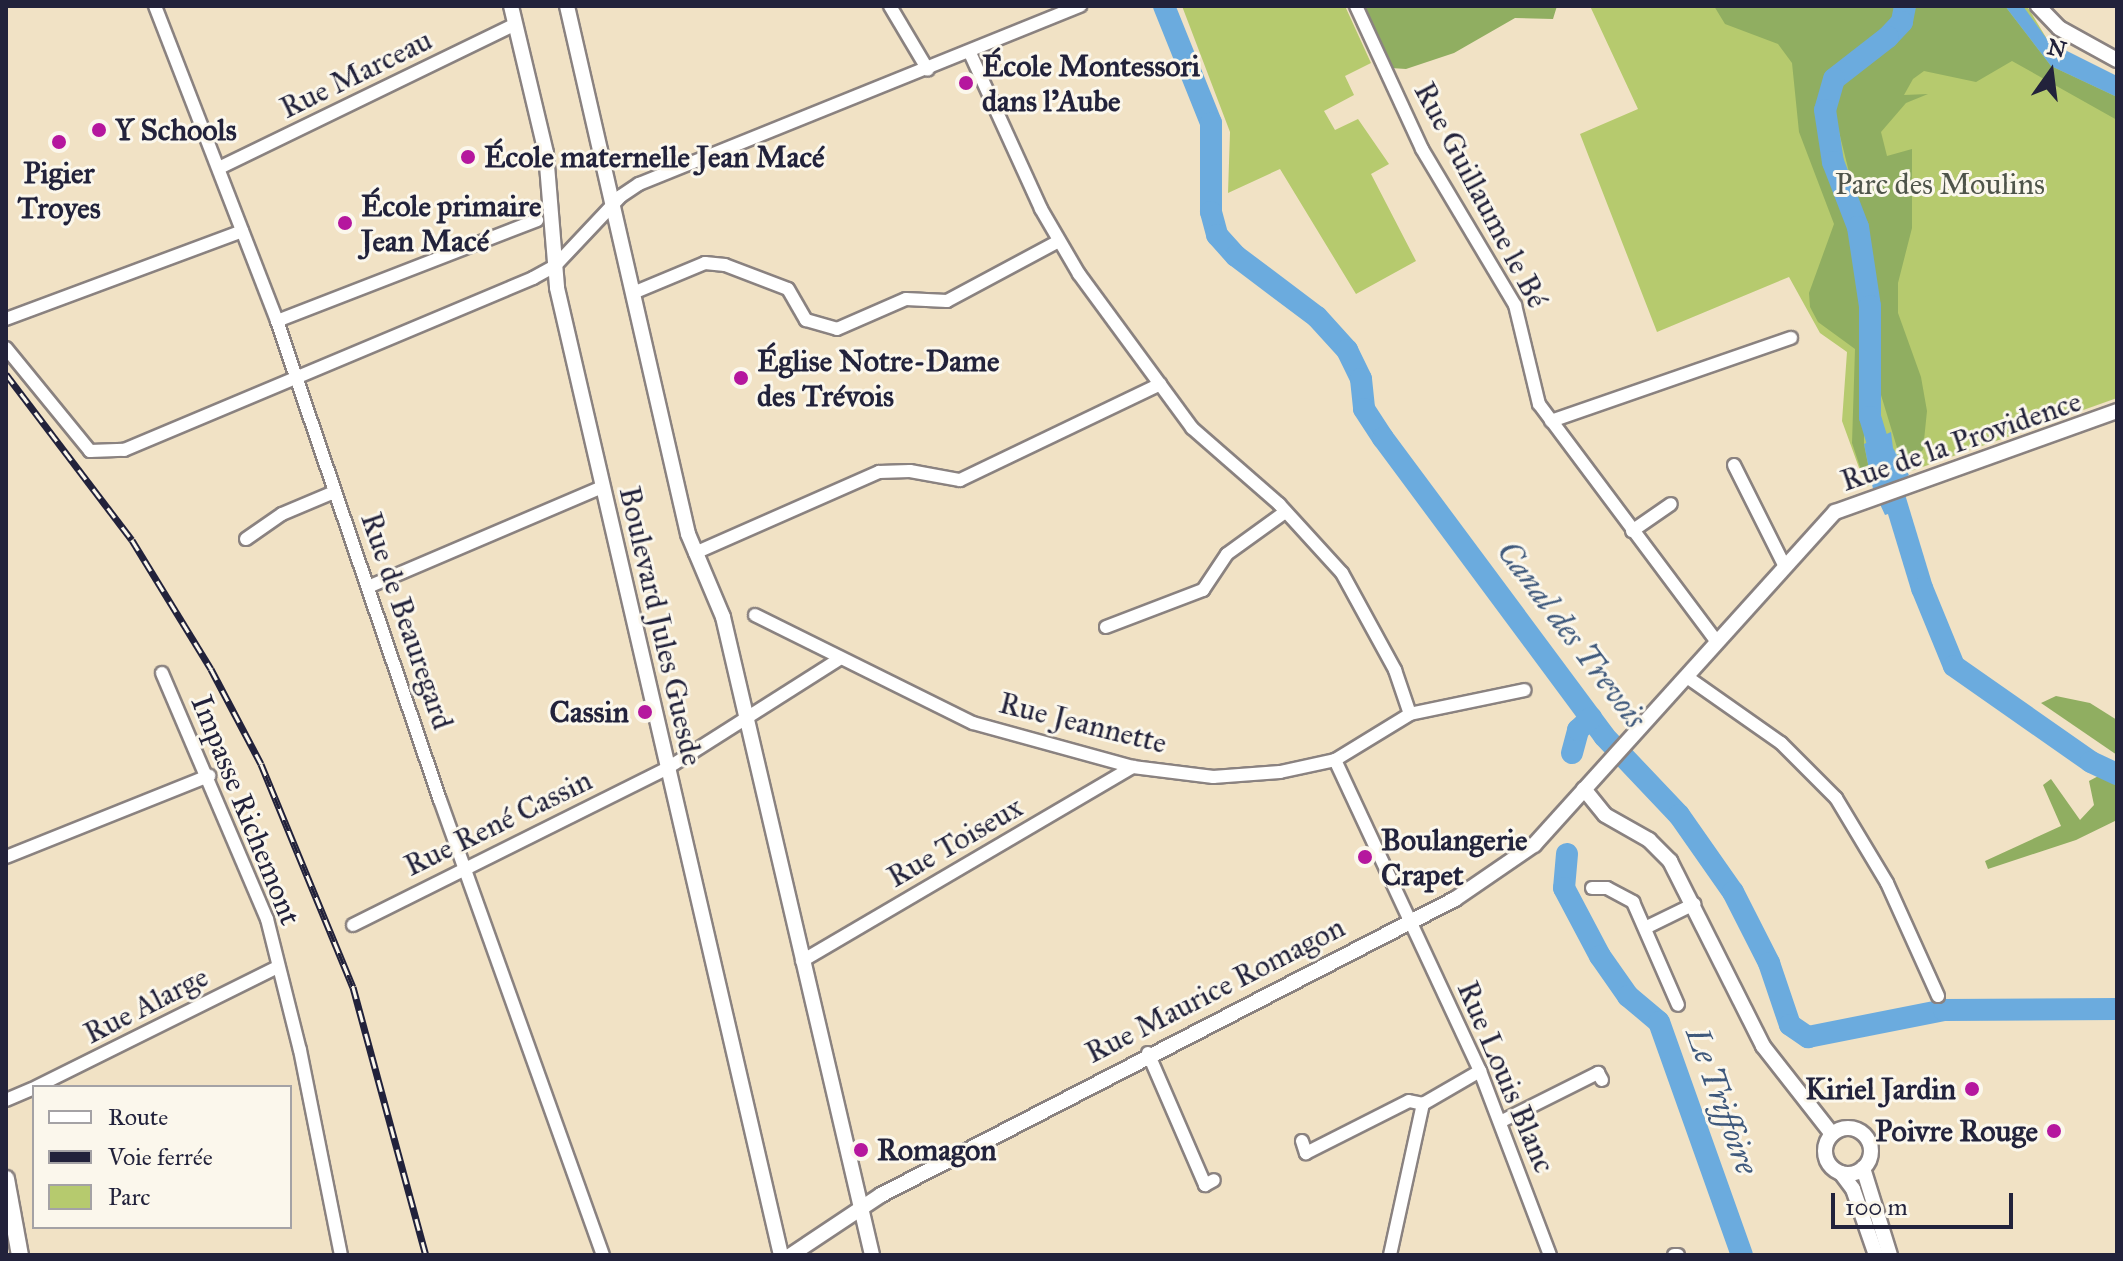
<!DOCTYPE html>
<meta charset="utf-8">
<style>
body{margin:0}
#map{position:relative;width:2123px;height:1261px;overflow:hidden;background:#f1e2c5;font-family:"IM FELL Great Primer",serif}
div>[style]{position:absolute}
[style*='--x']{left:calc(var(--x)*1px);top:calc(var(--y)*1px);width:calc(var(--w)*1px);rotate:calc(var(--a)*1deg)}
.green>*{inset:0;background:#b6ca6e}
.forest>*{inset:0;background:#90ae61}
.water>*{inset:0;background:#6babde}
.river>*{height:22px;margin:-11px;padding:0 11px;transform-origin:11px;border-radius:11px;background:#6babde}
.roads{filter:drop-shadow(2px 0 #8a8280) drop-shadow(-2px 0 #8a8280) drop-shadow(0 2px #8a8280) drop-shadow(0 -2px #8a8280)}
.minor>*{height:12px;margin:-6px;padding:0 6px;transform-origin:6px;border-radius:6px;background:#fff}
.tertiary>*{height:14px;margin:-7px;padding:0 7px;transform-origin:7px;border-radius:7px;background:#fff}
.tertiary>.ring{margin:-7px;padding:0;box-sizing:content-box;background:none;border:14px solid #fff;border-radius:50%}
.secondary>*{height:16px;margin:-8px;padding:0 8px;transform-origin:8px;border-radius:8px;background:#fff}
.rail>*{height:7px;margin-top:-3.5px;transform-origin:0;background:repeating-linear-gradient(90deg,#fbf7ec 0 12px,#22223b 0 24px);box-sizing:border-box;border-block:2px solid #22223b}
.dots>*{width:22px;height:22px;translate:-50% -50%;box-sizing:border-box;border:4px solid #fbf7ec;border-radius:50%}
span{translate:-50% -50%;white-space:nowrap;text-align:center;line-height:1.15;-webkit-text-stroke:6px #fbf7ec;paint-order:stroke}
.poi-label{font-size:30px;color:#22223b;font-weight:700}
.left{translate:0 -50%;text-align:left}
.right{translate:-100% -50%;text-align:right}
.street-label{font-size:30px;color:#22223b}
.park-label{font-size:30px;color:#4e544a}
.water-label{font-size:32px;color:#3f597c;font-style:italic}
.frame{position:absolute;inset:0;border:8px solid #22223b;pointer-events:none}
.legend{position:absolute;left:32px;top:1085px;width:260px;height:144px;box-sizing:border-box;background:#fbf7ec;border:2px solid #a4a2a5;margin:0;padding:10px 14px;list-style:none;font-size:24px;color:#22223b}
.legend li{display:flex;align-items:center;gap:16px;height:40px}
.legend b{width:40px;border:2px solid #a4a2a5}
.north{position:absolute;left:2011px;top:32px;width:80px;height:80px;-webkit-text-stroke:6px #fbf7ec;paint-order:stroke;rotate:14deg;font-size:22px;font-weight:700;line-height:32px;text-align:center;color:#22223b}
.north::after{content:'';display:block;margin:auto;width:28px;height:36px;background:#22223b;clip-path:polygon(50% 0,100% 100%,50% 72%,0 100%)}
.scale{position:absolute;left:1831px;top:1193px;width:182px;height:36px;box-sizing:border-box;border:4px solid #22223b;border-top:0;padding-left:10px;font-size:24px;line-height:28px;white-space:nowrap;color:#22223b;-webkit-text-stroke:6px #fbf7ec;paint-order:stroke}
</style>
<div id="map">
<div class="green">
<div style="clip-path:polygon(1182px 6px,1345px 6px,1371px 63px,1345px 76px,1354px 95px,1324px 111px,1335px 130px,1358px 119px,1389px 164px,1371px 174px,1416px 261px,1356px 294px,1280px 169px,1228px 193px,1230px 132px)"></div>
<div style="clip-path:polygon(1590px 6px,2027px 6px,2050px 44px,2117px 77px,2117px 398px,1866px 487px,1842px 421px,1847px 352px,1820px 333px,1789px 277px,1657px 332px,1580px 134px,1638px 109px)"></div>
</div>
<div class="forest">
<div style="clip-path:polygon(1365px 6px,1557px 6px,1553px 19px,1515px 18px,1454px 53px,1406px 69px,1391px 68px)"></div>
<div style="clip-path:polygon(1714px 6px,1900px 6px,1896px 23px,1881px 40px,1836px 73px,1822px 94px,1817px 119px,1849px 217px,1864px 286px,1864px 444px,1871px 480px,1865px 482px,1852px 443px,1855px 349px,1818px 322px,1810px 307px,1809px 293px,1834px 224px,1799px 132px,1792px 63px,1778px 44px,1725px 24px)"></div>
<div style="clip-path:polygon(1913px 6px,2005px 6px,2051px 66px,2117px 97px,2117px 120px,2012px 61px,1976px 82px,1924px 71px,1913px 79px,1904px 95px,1928px 94px,1906px 103px,1881px 132px,1887px 156px,1912px 149px,1912px 228px,1898px 283px,1898px 313px,1921px 377px,1927px 411px,1923px 450px,1902px 464px,1881px 395px,1871px 260px,1832px 104px,1843px 76px,1887px 43px)"></div>
<div style="clip-path:polygon(2056px 696px,2090px 703px,2117px 720px,2117px 755px,2041px 703px)"></div>
<div style="clip-path:polygon(2104px 773px,2117px 779px,2117px 820px,2076px 840px,1988px 869px,1985px 861px,2061px 826px,2043px 785px,2051px 779px,2080px 820px,2094px 805px,2089px 781px)"></div>
</div>
<div class="water">
<div style="clip-path:polygon(2005px 6px,2023px 6px,2049px 42px,2117px 76px,2117px 97px,2051px 66px)"></div>
<div style="clip-path:polygon(1891px 432px,1893px 448px,1909px 475px,1900px 481px,1907px 508px,1885px 515px,1873px 489px,1864px 444px)"></div>
</div>
<div class="river">
<div style="--x:1164;--y:6;--w:126;--a:68.1"></div>
<div style="--x:1211;--y:123;--w:89;--a:90"></div>
<div style="--x:1211;--y:212;--w:24;--a:75"></div>
<div style="--x:1217;--y:235;--w:28;--a:48"></div>
<div style="--x:1236;--y:256;--w:101;--a:37"></div>
<div style="--x:1317;--y:317;--w:45;--a:47.7"></div>
<div style="--x:1347;--y:350;--w:32;--a:64"></div>
<div style="--x:1361;--y:379;--w:30;--a:84"></div>
<div style="--x:1364;--y:409;--w:35;--a:57"></div>
<div style="--x:1383;--y:438;--w:371;--a:53.4"></div>
<div style="--x:1604;--y:736;--w:109;--a:46.5"></div>
<div style="--x:1679;--y:815;--w:94;--a:55"></div>
<div style="--x:1733;--y:892;--w:80;--a:63.1"></div>
<div style="--x:1769;--y:963;--w:65;--a:71.3"></div>
<div style="--x:1790;--y:1025;--w:22;--a:34"></div>
<div style="--x:1808;--y:1037;--w:139;--a:-11.2"></div>
<div style="--x:1944;--y:1010;--w:173;--a:-0.3"></div>
<div style="--x:1905;--y:6;--w:16;--a:101"></div>
<div style="--x:1902;--y:22;--w:21;--a:133"></div>
<div style="--x:1888;--y:37;--w:68;--a:142.1"></div>
<div style="--x:1834;--y:79;--w:32;--a:106"></div>
<div style="--x:1825;--y:110;--w:53;--a:81.3"></div>
<div style="--x:1833;--y:162;--w:70;--a:69"></div>
<div style="--x:1858;--y:227;--w:80;--a:81.4"></div>
<div style="--x:1870;--y:306;--w:111;--a:90"></div>
<div style="--x:1870;--y:417;--w:179;--a:73.1"></div>
<div style="--x:1922;--y:588;--w:84;--a:67.7"></div>
<div style="--x:1954;--y:666;--w:167;--a:35"></div>
<div style="--x:2091;--y:762;--w:29;--a:25"></div>
<div style="--x:1572;--y:753;--w:24;--a:-75"></div>
<div style="--x:1578;--y:730;--w:18;--a:-43"></div>
<div style="--x:1567;--y:854;--w:34;--a:95"></div>
<div style="--x:1564;--y:888;--w:77;--a:62.1"></div>
<div style="--x:1600;--y:956;--w:49;--a:55"></div>
<div style="--x:1628;--y:996;--w:40;--a:40"></div>
<div style="--x:1659;--y:1022;--w:247;--a:70.4"></div>
</div>
<div class="roads">
<div class="minor">
<div style="--x:155;--y:6;--w:338;--a:68.8"></div>
<div style="--x:277;--y:321;--w:506;--a:71.21"></div>
<div style="--x:440;--y:800;--w:483;--a:70.3"></div>
<div style="--x:890;--y:6;--w:74;--a:59.3"></div>
<div style="--x:1356;--y:6;--w:157;--a:65.2"></div>
<div style="--x:1422;--y:149;--w:182;--a:59.2"></div>
<div style="--x:1515;--y:305;--w:102;--a:76.4"></div>
<div style="--x:1539;--y:404;--w:297;--a:53.2"></div>
<div style="--x:970;--y:53;--w:171;--a:65.5"></div>
<div style="--x:1041;--y:209;--w:75;--a:59.7"></div>
<div style="--x:1079;--y:274;--w:191;--a:53.7"></div>
<div style="--x:1192;--y:428;--w:116;--a:41.1"></div>
<div style="--x:1279;--y:504;--w:93;--a:47.6"></div>
<div style="--x:1342;--y:573;--w:111;--a:61.3"></div>
<div style="--x:1395;--y:670;--w:46;--a:71.2"></div>
<div style="--x:219;--y:168;--w:329;--a:-25.9"></div>
<div style="--x:633;--y:293;--w:78;--a:-22.6"></div>
<div style="--x:705;--y:263;--w:20;--a:6"></div>
<div style="--x:725;--y:265;--w:67;--a:20.9"></div>
<div style="--x:788;--y:289;--w:36;--a:60"></div>
<div style="--x:806;--y:320;--w:32;--a:16"></div>
<div style="--x:837;--y:329;--w:75;--a:-23.5"></div>
<div style="--x:906;--y:299;--w:41;--a:2.8"></div>
<div style="--x:947;--y:301;--w:127;--a:-28.2"></div>
<div style="--x:6;--y:319;--w:252;--a:-20.4"></div>
<div style="--x:277;--y:321;--w:279;--a:-21.2"></div>
<div style="--x:6;--y:348;--w:133;--a:50.8"></div>
<div style="--x:90;--y:451;--w:34;--a:-2"></div>
<div style="--x:124;--y:450;--w:444;--a:-22.8"></div>
<div style="--x:533;--y:278;--w:25;--a:-29"></div>
<div style="--x:555;--y:266;--w:96;--a:-46.7"></div>
<div style="--x:621;--y:196;--w:22;--a:-34"></div>
<div style="--x:639;--y:184;--w:476;--a:-22"></div>
<div style="--x:1551;--y:421;--w:254;--a:-19.1"></div>
<div style="--x:1734;--y:465;--w:112;--a:63.4"></div>
<div style="--x:1632;--y:531;--w:47;--a:-34.7"></div>
<div style="--x:246;--y:539;--w:44;--a:-34.8"></div>
<div style="--x:282;--y:514;--w:56;--a:-22.9"></div>
<div style="--x:695;--y:553;--w:201;--a:-23.8"></div>
<div style="--x:879;--y:472;--w:31;--a:-2"></div>
<div style="--x:910;--y:471;--w:51;--a:10.2"></div>
<div style="--x:960;--y:480;--w:222;--a:-25.6"></div>
<div style="--x:368;--y:587;--w:254;--a:-23.1"></div>
<div style="--x:755;--y:615;--w:243;--a:26.4"></div>
<div style="--x:973;--y:723;--w:166;--a:15.4"></div>
<div style="--x:1133;--y:767;--w:81;--a:7.1"></div>
<div style="--x:1213;--y:777;--w:67;--a:-4.3"></div>
<div style="--x:1280;--y:772;--w:56;--a:-12.3"></div>
<div style="--x:1335;--y:760;--w:88;--a:-31.5"></div>
<div style="--x:1410;--y:714;--w:117;--a:-11.8"></div>
<div style="--x:1106;--y:627;--w:104;--a:-20.9"></div>
<div style="--x:1203;--y:590;--w:43;--a:-56.3"></div>
<div style="--x:1227;--y:554;--w:72;--a:-35.9"></div>
<div style="--x:162;--y:673;--w:267;--a:66.9"></div>
<div style="--x:267;--y:919;--w:135;--a:75.9"></div>
<div style="--x:300;--y:1050;--w:209;--a:78.7"></div>
<div style="--x:1687;--y:677;--w:115;--a:35.1"></div>
<div style="--x:1781;--y:743;--w:78;--a:45"></div>
<div style="--x:1836;--y:798;--w:99;--a:59"></div>
<div style="--x:1887;--y:883;--w:124;--a:65.7"></div>
<div style="--x:1335;--y:760;--w:343;--a:65"></div>
<div style="--x:1480;--y:1071;--w:197;--a:69.2"></div>
<div style="--x:6;--y:857;--w:219;--a:-21.8"></div>
<div style="--x:1592;--y:888;--w:15;--a:0"></div>
<div style="--x:1607;--y:888;--w:30;--a:28"></div>
<div style="--x:1633;--y:902;--w:112;--a:66.4"></div>
<div style="--x:353;--y:925;--w:350;--a:-26.5"></div>
<div style="--x:666;--y:769;--w:204;--a:-32.4"></div>
<div style="--x:1645;--y:928;--w:55;--a:-26.1"></div>
<div style="--x:802;--y:961;--w:384;--a:-30.4"></div>
<div style="--x:1148;--y:1053;--w:144;--a:66.6"></div>
<div style="--x:1205;--y:1185;--w:10;--a:-29"></div>
<div style="--x:36;--y:1087;--w:270;--a:-26.4"></div>
<div style="--x:6;--y:1100;--w:30;--a:-23"></div>
<div style="--x:1500;--y:1122;--w:110;--a:-26.6"></div>
<div style="--x:1598;--y:1073;--w:8;--a:60"></div>
<div style="--x:1302;--y:1141;--w:13;--a:72"></div>
<div style="--x:1306;--y:1153;--w:115;--a:-26.8"></div>
<div style="--x:1409;--y:1101;--w:14;--a:12"></div>
<div style="--x:1390;--y:1255;--w:155;--a:-77.7"></div>
<div style="--x:1423;--y:1104;--w:66;--a:-30.1"></div>
<div style="--x:1674;--y:1255;--w:4;--a:0"></div>
</div>
<div class="tertiary">
<div style="--x:511;--y:6;--w:151;--a:76.6"></div>
<div style="--x:546;--y:153;--w:135;--a:85.3"></div>
<div style="--x:557;--y:288;--w:993;--a:76.96"></div>
<div style="--x:567;--y:6;--w:542;--a:77.09"></div>
<div style="--x:688;--y:534;--w:90;--a:67.1"></div>
<div style="--x:723;--y:617;--w:655;--a:76.85"></div>
<div style="--x:2038;--y:6;--w:30;--a:46"></div>
<div style="--x:2059;--y:28;--w:66;--a:28.9"></div>
<div style="--x:1584;--y:789;--w:33;--a:51"></div>
<div style="--x:1605;--y:815;--w:51;--a:29.6"></div>
<div style="--x:1649;--y:840;--w:30;--a:45"></div>
<div style="--x:1670;--y:861;--w:207;--a:63.3"></div>
<div style="--x:1763;--y:1046;--w:112;--a:51.9"></div>
<div class="ring" style="left:1825px;top:1128px;width:32px;height:32px"></div>
<div style="--x:1863;--y:1168;--w:91;--a:72.8"></div>
<div style="--x:1841;--y:1173;--w:20;--a:53"></div>
<div style="--x:1853;--y:1189;--w:70;--a:70.8"></div>
<div style="--x:791;--y:1255;--w:108;--a:-33.7"></div>
<div style="--x:881;--y:1195;--w:646;--a:-27.28"></div>
<div style="--x:1455;--y:899;--w:96;--a:-34.4"></div>
<div style="--x:1534;--y:845;--w:449;--a:-47.9"></div>
<div style="--x:1835;--y:512;--w:300;--a:-19.7"></div>
</div>
<div class="secondary">
<div style="--x:6;--y:1179;--w:77;--a:79.6"></div>
</div>
</div>
<div class="rail">
<div style="--x:6;--y:374;--w:208;--a:52.8"></div>
<div style="--x:132;--y:540;--w:151;--a:58.5"></div>
<div style="--x:211;--y:669;--w:107;--a:62.2"></div>
<div style="--x:261;--y:764;--w:241;--a:67.6"></div>
<div style="--x:353;--y:987;--w:278;--a:74.8"></div>
</div>
<div class="dots">
<div style="left:966px;top:83px;background:#b5179e"></div>
<div style="left:99px;top:130px;background:#b5179e"></div>
<div style="left:59px;top:142px;background:#b5179e"></div>
<div style="left:468px;top:157px;background:#b5179e"></div>
<div style="left:345px;top:223px;background:#b5179e"></div>
<div style="left:741px;top:378px;background:#b5179e"></div>
<div style="left:645px;top:712px;background:#b5179e"></div>
<div style="left:1365px;top:857px;background:#b5179e"></div>
<div style="left:1972px;top:1089px;background:#b5179e"></div>
<div style="left:2054px;top:1131px;background:#b5179e"></div>
<div style="left:861px;top:1150px;background:#b5179e"></div>
</div>
<div class="poi-label">
<span class="left" style="left:982px;top:83px">École Montessori<br>dans l'Aube</span>
<span class="left" style="left:115px;top:130px">Y Schools</span>
<span class="left" style="left:484px;top:157px">École maternelle Jean Macé</span>
<span style="left:59px;top:190px">Pigier<br>Troyes</span>
<span class="left" style="left:361px;top:223px">École primaire<br>Jean Macé</span>
<span class="left" style="left:757px;top:378px">Église Notre-Dame<br>des Trévois</span>
<span class="right" style="left:629px;top:712px">Cassin</span>
<span class="left" style="left:1381px;top:857px">Boulangerie<br>Crapet</span>
<span class="right" style="left:1956px;top:1089px">Kiriel Jardin</span>
<span class="right" style="left:2038px;top:1131px">Poivre Rouge</span>
<span class="left" style="left:877px;top:1150px">Romagon</span>
</div>
<div class="street-label">
<span style="left:356px;top:74px;rotate:-26deg">Rue Marceau</span>
<span style="left:1481px;top:195px;rotate:62deg">Rue Guillaume le Bé</span>
<span style="left:1961px;top:441px;rotate:-19deg">Rue de la Providence</span>
<span style="left:407px;top:621px;rotate:71deg">Rue de Beauregard</span>
<span style="left:661px;top:626px;rotate:77deg">Boulevard Jules Guesde</span>
<span style="left:1083px;top:723px;rotate:14deg">Rue Jeannette</span>
<span style="left:246px;top:810px;rotate:68deg">Impasse Richemont</span>
<span style="left:498px;top:823px;rotate:-26deg">Rue René Cassin</span>
<span style="left:955px;top:842px;rotate:-30deg">Rue Toiseux</span>
<span style="left:1215px;top:990px;rotate:-27deg">Rue Maurice Romagon</span>
<span style="left:146px;top:1005px;rotate:-27deg">Rue Alarge</span>
<span style="left:1506px;top:1077px;rotate:67deg">Rue Louis Blanc</span>
</div>
<div class="park-label">
<span style="left:1940px;top:184px">Parc des Moulins</span>
</div>
<div class="water-label">
<span style="left:1571px;top:635px;rotate:53deg">Canal des Trevois</span>
<span style="left:1721px;top:1101px;rotate:70deg">Le Triffoire</span>
</div>
<div class="frame"></div>
<ul class="legend">
<li><b style="height:10px;background:#fff"></b>Route</li>
<li><b style="height:10px;background:#22223b"></b>Voie ferrée</li>
<li><b style="height:22px;background:#b6ca6e"></b>Parc</li>
</ul>
<div class="north">N</div>
<div class="scale">100 m</div>
</div>
